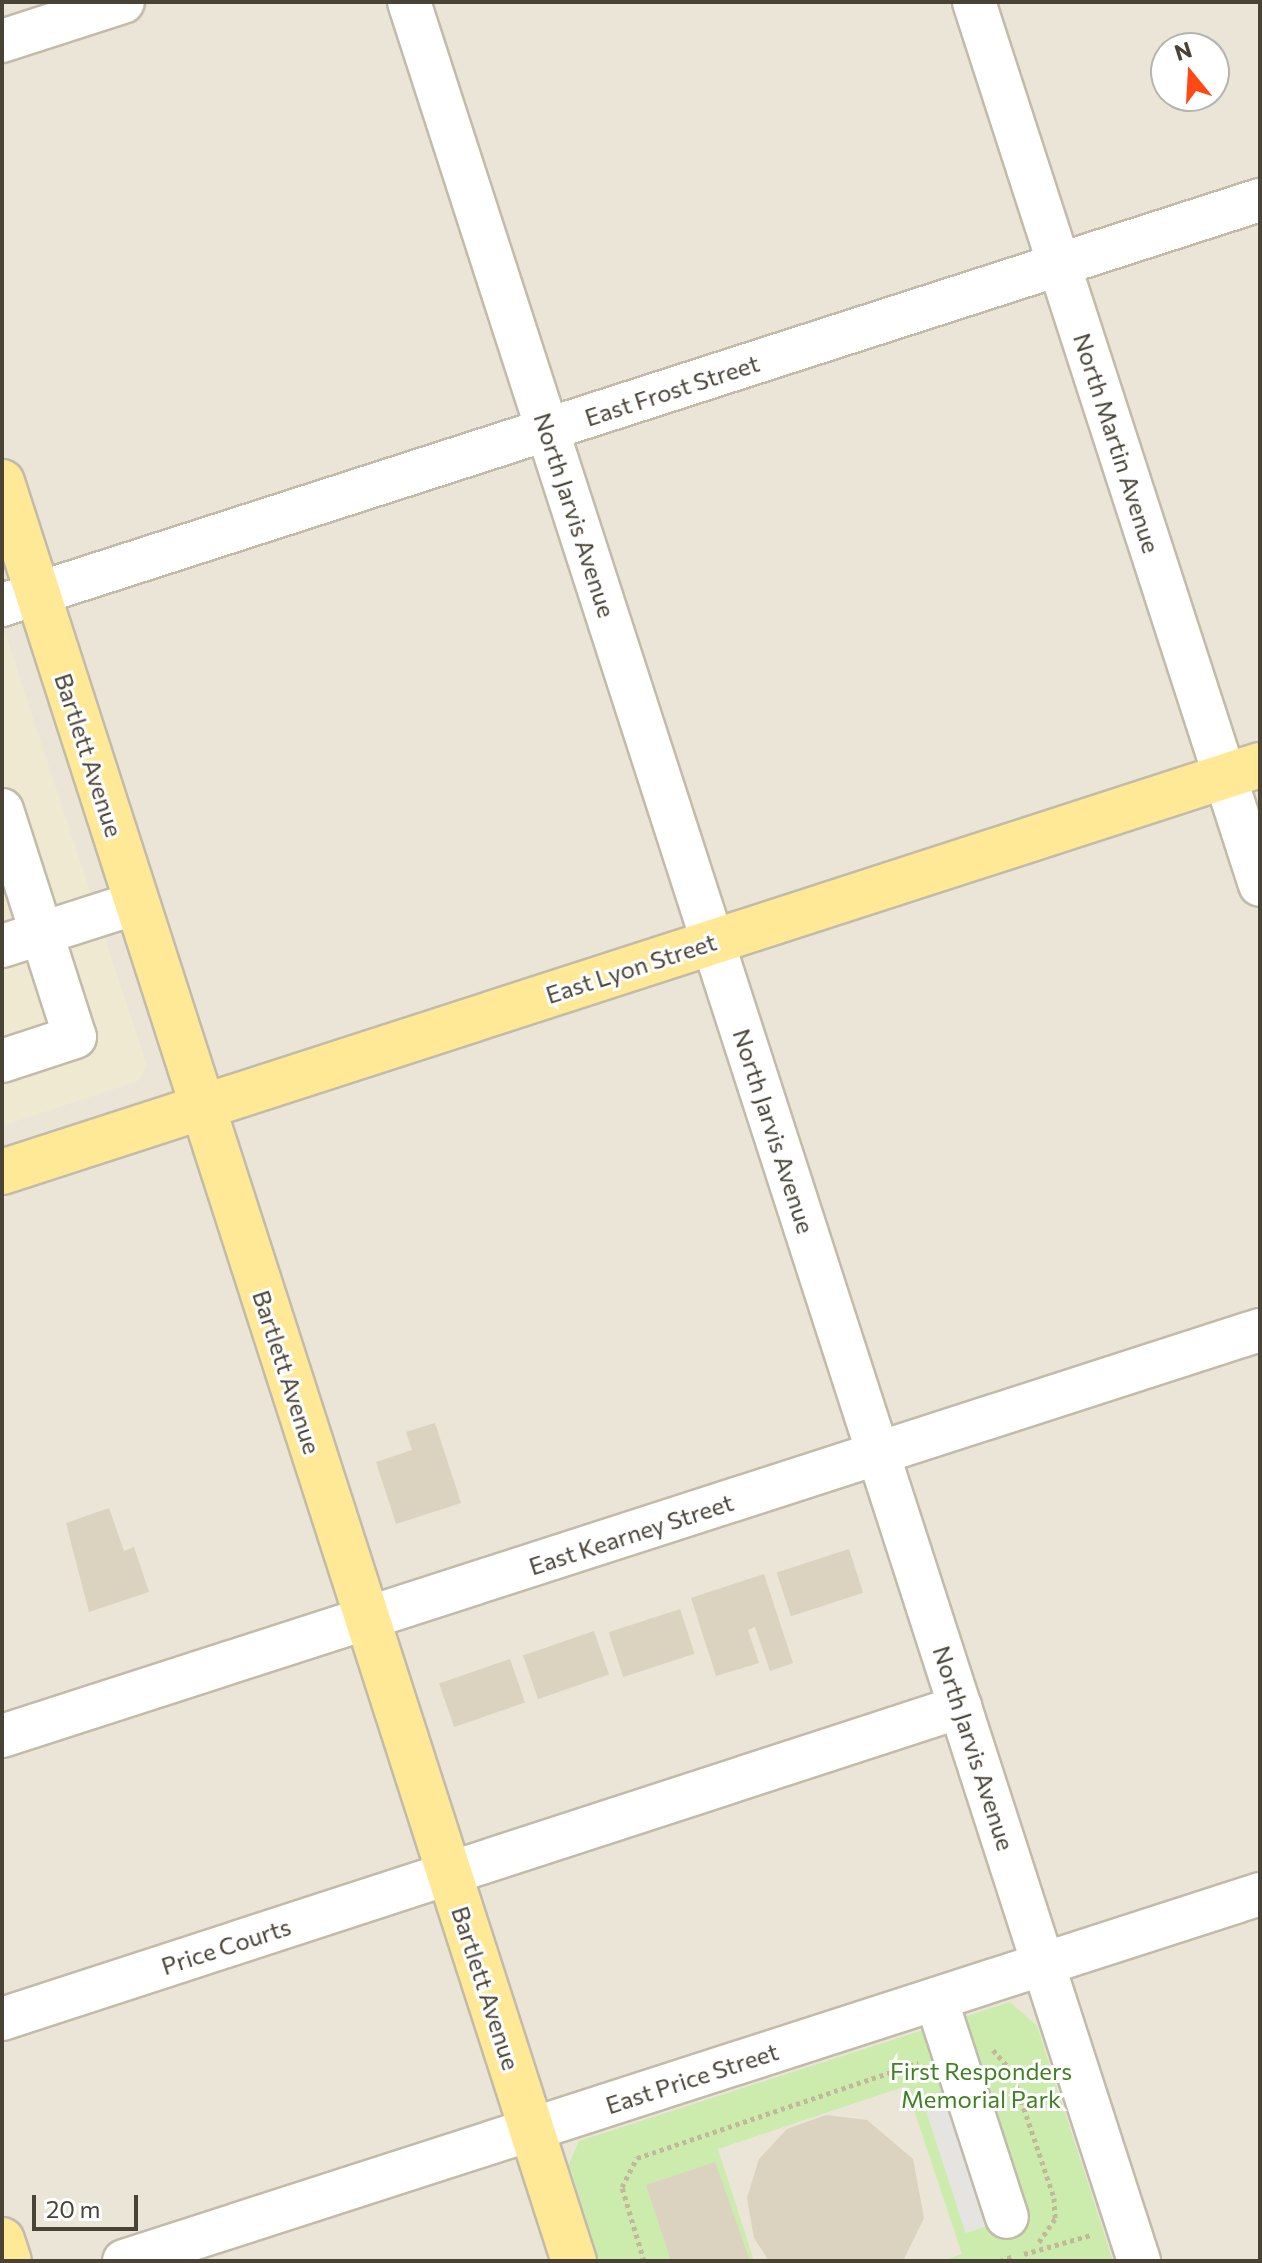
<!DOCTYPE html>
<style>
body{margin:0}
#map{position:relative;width:1262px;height:2263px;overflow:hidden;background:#f5f2e8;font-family:Commissioner,sans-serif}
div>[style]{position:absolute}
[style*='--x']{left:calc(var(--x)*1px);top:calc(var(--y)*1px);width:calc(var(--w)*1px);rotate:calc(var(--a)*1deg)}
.residential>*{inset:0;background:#eae5d6}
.education>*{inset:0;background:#efe9d1}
.green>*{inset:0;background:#ccecae}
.parking>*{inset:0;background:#e6e4e0;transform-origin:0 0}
.building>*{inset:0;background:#dbd2bf;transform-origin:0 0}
.path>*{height:5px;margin-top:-2.5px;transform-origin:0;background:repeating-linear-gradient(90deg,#c4b89a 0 4px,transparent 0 8px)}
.roads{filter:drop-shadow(2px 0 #c2bbaa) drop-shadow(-2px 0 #c2bbaa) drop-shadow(0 2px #c2bbaa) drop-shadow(0 -2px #c2bbaa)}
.minor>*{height:42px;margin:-21px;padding:0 21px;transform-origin:21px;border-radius:21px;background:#fff}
.major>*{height:44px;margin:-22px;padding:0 22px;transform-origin:22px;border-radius:22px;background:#ffe997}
span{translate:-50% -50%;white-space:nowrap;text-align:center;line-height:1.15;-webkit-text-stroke:6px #fff;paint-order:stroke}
.street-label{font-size:24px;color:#494336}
.park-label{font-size:24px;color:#418024}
.frame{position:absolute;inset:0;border:4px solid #494336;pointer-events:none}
.north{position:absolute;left:1150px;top:32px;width:80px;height:80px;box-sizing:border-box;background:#fff;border:2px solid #b6b4af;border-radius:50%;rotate:342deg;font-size:22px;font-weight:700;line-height:32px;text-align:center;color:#494336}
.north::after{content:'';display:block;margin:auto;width:28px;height:36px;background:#ff4915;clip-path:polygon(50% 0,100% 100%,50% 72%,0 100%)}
.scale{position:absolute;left:32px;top:2195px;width:106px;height:36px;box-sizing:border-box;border:4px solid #494336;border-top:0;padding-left:10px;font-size:24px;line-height:28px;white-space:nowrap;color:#494336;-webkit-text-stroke:6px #fff;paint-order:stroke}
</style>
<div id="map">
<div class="residential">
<div style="clip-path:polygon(evenodd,2px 2px,1260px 2px,1260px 2261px,2px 2261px,2px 2px,1166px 48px,1214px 48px,1214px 96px,1166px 96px,1166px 48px)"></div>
</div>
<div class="education">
<div style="clip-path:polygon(2px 623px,147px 1066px,138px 1081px,2px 1126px)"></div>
</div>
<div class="green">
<div style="clip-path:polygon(1010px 2002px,1037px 2026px,1113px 2261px,942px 2261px,962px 2254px,906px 2086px,718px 2149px,754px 2261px,599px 2261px,569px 2164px,579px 2141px)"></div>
</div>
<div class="parking">
<div style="left:954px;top:2097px;width:133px;height:31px;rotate:72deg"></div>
</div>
<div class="building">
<div style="clip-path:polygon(435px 1423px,461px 1503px,396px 1524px,376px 1462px,412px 1450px,406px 1432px)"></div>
<div style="clip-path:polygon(109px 1508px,124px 1551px,134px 1547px,149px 1592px,89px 1612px,66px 1523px)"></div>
<div style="left:849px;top:1549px;width:46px;height:76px;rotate:72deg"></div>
<div style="clip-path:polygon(764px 1574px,793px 1663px,770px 1671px,755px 1627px,748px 1630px,759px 1663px,716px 1676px,691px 1598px)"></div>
<div style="left:680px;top:1609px;width:47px;height:75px;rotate:72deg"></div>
<div style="left:594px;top:1631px;width:46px;height:75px;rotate:71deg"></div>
<div style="left:510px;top:1659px;width:46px;height:75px;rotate:71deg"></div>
<div style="clip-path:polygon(826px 2115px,867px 2120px,913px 2159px,924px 2218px,903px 2261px,769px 2261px,754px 2238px,747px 2198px,759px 2159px,787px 2129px)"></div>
<div style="clip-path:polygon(715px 2162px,750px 2261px,671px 2261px,646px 2185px)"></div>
</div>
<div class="path">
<div style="--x:993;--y:2050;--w:27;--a:48"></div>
<div style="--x:1011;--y:2070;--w:135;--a:71.4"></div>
<div style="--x:1054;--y:2198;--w:21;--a:87"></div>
<div style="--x:1055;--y:2219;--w:29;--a:125"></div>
<div style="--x:1024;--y:2254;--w:70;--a:-15.8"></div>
<div style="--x:644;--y:2261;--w:77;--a:-106.6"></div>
<div style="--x:622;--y:2187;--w:33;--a:-63"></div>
<div style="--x:637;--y:2158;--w:297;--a:-18.7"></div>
<div style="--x:1000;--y:2261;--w:15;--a:-20"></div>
</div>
<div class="roads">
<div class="minor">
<div style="--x:409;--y:2;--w:2374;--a:72.09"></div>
<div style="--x:974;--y:2;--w:928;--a:72.05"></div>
<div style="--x:2;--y:41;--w:127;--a:-17.9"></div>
<div style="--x:2;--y:605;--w:1322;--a:-17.85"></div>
<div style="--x:2;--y:810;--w:238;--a:72.2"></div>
<div style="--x:75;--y:1037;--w:77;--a:161.8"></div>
<div style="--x:2;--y:946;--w:141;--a:-17.8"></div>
<div style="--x:2;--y:1736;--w:1322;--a:-17.89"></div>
<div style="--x:936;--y:1999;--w:229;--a:72"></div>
<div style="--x:2;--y:2019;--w:1008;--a:-18.04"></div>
<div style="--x:124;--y:2261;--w:1194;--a:-17.9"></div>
</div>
<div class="major">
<div style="--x:2;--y:482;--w:1869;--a:72.18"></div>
<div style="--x:2;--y:1172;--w:1322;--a:-17.93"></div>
<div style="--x:2;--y:2240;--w:22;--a:72"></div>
</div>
</div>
<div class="street-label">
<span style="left:672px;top:390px;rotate:-18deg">East Frost Street</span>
<span style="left:1117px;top:443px;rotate:72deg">North Martin Avenue</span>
<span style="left:575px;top:515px;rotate:72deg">North Jarvis Avenue</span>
<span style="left:89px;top:755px;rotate:72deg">Bartlett Avenue</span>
<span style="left:631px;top:968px;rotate:-18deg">East Lyon Street</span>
<span style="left:774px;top:1131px;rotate:72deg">North Jarvis Avenue</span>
<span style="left:287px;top:1372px;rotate:72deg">Bartlett Avenue</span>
<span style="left:631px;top:1534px;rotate:-18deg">East Kearney Street</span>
<span style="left:974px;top:1748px;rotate:72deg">North Jarvis Avenue</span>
<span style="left:226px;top:1946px;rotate:-18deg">Price Courts</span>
<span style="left:486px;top:1988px;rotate:72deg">Bartlett Avenue</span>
<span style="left:692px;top:2078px;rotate:-18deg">East Price Street</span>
</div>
<div class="park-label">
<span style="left:981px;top:2085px">First Responders<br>Memorial Park</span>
</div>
<div class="frame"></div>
<div class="north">N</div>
<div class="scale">20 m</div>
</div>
